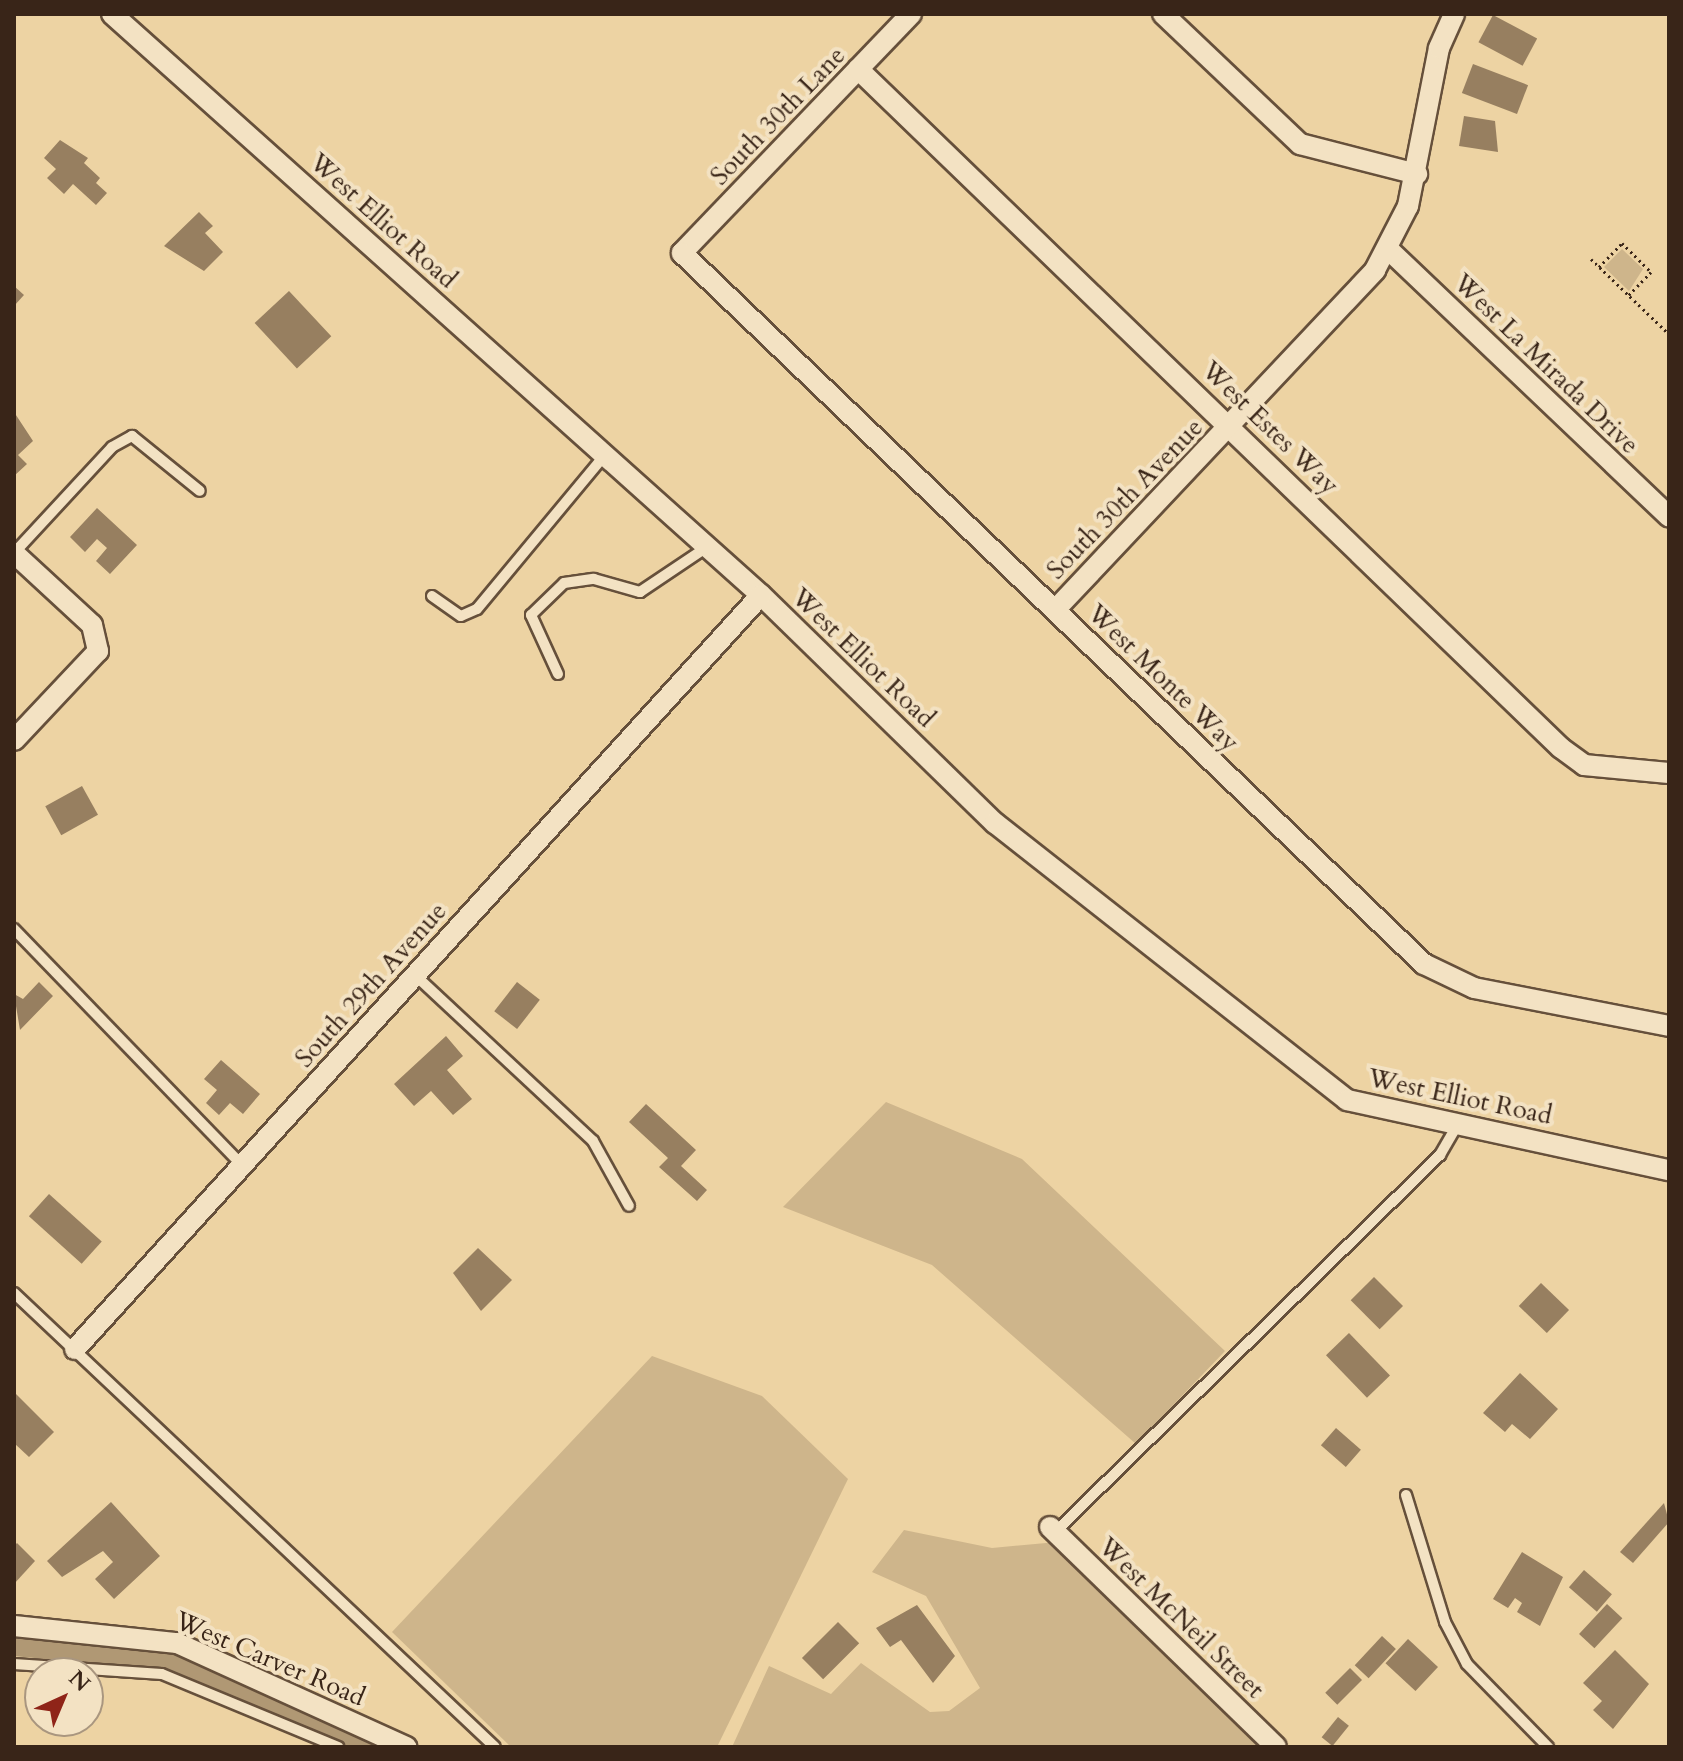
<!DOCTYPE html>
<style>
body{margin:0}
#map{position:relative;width:1683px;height:1761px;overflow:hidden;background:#edd3a3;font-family:Cardo,serif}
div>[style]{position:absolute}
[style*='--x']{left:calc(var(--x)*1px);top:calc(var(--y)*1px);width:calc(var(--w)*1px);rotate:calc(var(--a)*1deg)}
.green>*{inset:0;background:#ceb58b}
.canal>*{height:18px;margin:-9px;padding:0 9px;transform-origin:9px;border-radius:9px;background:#b09874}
.building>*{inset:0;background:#977f60;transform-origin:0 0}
.path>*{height:3px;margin-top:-1.5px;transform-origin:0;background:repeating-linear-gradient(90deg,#392518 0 2px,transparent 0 6px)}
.roads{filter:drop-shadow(2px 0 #66503b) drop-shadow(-2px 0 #66503b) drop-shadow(0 2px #66503b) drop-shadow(0 -2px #66503b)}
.service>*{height:10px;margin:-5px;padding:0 5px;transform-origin:5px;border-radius:5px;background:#f3e2c3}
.minor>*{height:20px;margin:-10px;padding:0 10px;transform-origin:10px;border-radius:10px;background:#f3e2c3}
span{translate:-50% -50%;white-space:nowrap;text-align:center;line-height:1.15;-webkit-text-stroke:8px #f3e2c3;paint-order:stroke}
.street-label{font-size:26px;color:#392518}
.frame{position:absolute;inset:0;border:16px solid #392518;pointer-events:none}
.north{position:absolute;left:24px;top:1657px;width:80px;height:80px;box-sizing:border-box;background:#f3e2c3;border:2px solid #a9967f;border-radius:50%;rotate:44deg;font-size:22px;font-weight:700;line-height:32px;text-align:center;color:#392518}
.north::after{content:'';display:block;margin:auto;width:28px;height:36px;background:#8f2418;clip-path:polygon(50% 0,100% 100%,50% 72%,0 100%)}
</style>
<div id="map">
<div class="green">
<div style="clip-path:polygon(1622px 249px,1643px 269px,1629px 291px,1604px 267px)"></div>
<div style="clip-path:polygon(886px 1102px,1022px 1159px,1225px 1351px,1136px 1444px,932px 1265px,783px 1207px)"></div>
<div style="clip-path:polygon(652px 1356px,762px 1396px,848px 1479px,717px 1747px,511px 1747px,392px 1632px)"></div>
<div style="clip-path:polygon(904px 1530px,992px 1548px,1057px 1542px,1259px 1747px,732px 1747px,769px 1666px,831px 1694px,861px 1663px,930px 1712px,949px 1711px,980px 1688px,926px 1596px,872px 1572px)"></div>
</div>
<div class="canal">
<div style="--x:14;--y:1647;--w:161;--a:5.4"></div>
<div style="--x:174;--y:1662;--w:212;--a:23.7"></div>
</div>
<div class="building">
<div style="left:1493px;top:15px;width:50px;height:31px;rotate:28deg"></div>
<div style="left:1473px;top:64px;width:59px;height:31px;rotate:21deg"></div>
<div style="clip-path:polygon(1464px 116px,1495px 121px,1498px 152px,1459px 146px)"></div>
<div style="clip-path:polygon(60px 140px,88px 158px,84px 163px,100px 178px,96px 183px,107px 193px,96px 205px,73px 184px,64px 194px,47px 178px,56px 169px,44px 158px)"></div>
<div style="clip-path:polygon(199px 212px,213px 226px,205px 233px,223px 252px,204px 271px,164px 246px)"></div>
<div style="clip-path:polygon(14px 286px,24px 295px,14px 306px)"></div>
<div style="left:289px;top:291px;width:62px;height:47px;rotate:47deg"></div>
<div style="clip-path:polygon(14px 412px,33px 441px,18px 455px,27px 464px,14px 476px)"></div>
<div style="clip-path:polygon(97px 508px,137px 545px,110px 574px,96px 561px,107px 548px,97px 539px,85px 552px,70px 537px)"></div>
<div style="left:82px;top:786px;width:33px;height:42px;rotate:61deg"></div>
<div style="clip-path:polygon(39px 982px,53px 996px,20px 1030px,14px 994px,23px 999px)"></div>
<div style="left:517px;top:982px;width:29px;height:37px;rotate:38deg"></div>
<div style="clip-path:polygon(446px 1036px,463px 1056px,447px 1070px,472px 1099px,453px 1115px,431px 1091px,414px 1106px,394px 1084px)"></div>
<div style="clip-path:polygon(221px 1060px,260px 1094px,243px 1114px,230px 1103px,219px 1115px,206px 1103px,217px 1090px,204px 1079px)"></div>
<div style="clip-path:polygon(646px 1104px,696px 1150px,681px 1166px,707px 1190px,697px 1201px,659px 1167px,668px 1158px,629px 1122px)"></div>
<div style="left:49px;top:1194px;width:71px;height:30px;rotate:42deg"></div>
<div style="clip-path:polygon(478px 1248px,512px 1280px,481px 1311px,453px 1273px)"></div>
<div style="left:1374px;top:1277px;width:41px;height:33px;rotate:45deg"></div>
<div style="left:1541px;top:1283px;width:39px;height:32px;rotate:44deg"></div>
<div style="left:1349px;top:1333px;width:59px;height:32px;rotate:46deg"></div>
<div style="clip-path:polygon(1520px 1373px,1558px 1409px,1530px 1439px,1512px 1424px,1505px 1432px,1483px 1413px)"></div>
<div style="clip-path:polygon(14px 1392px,54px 1432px,29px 1457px,14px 1443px)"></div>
<div style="left:1336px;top:1428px;width:33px;height:23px;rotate:41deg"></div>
<div style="clip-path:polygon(111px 1502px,160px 1556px,114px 1599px,95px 1579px,113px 1562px,103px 1551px,62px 1577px,47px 1561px)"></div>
<div style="clip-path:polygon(1664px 1503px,1669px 1522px,1633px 1563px,1620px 1552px)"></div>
<div style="clip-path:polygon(17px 1543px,35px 1561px,14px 1584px,14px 1546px)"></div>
<div style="clip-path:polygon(1522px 1552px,1563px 1577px,1540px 1626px,1517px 1612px,1522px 1603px,1515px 1598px,1508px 1608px,1493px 1599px)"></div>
<div style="left:1584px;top:1570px;width:37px;height:23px;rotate:41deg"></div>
<div style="left:1607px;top:1604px;width:21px;height:41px;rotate:43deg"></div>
<div style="clip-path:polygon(917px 1605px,955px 1656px,933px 1683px,901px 1640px,890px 1647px,876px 1628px)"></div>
<div style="left:838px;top:1622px;width:30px;height:51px;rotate:45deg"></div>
<div style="left:1382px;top:1636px;width:19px;height:40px;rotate:43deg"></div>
<div style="left:1408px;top:1639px;width:41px;height:33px;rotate:43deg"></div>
<div style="clip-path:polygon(1615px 1650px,1649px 1684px,1613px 1729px,1593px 1710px,1602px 1701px,1583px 1683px)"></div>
<div style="left:1350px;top:1668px;width:17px;height:35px;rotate:45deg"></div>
<div style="left:1338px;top:1717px;width:14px;height:26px;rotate:39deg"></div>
</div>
<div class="path">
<div style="--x:1591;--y:259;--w:108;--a:43.9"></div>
<div style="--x:1599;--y:267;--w:33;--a:-46"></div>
<div style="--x:1622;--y:243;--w:41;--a:45"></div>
<div style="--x:1651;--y:272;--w:32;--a:134"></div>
</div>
<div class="roads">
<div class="service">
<div style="--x:14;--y:553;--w:144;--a:-47.2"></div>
<div style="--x:112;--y:447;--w:23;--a:-29"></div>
<div style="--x:132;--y:436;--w:87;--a:39"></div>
<div style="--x:432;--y:596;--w:35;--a:35"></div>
<div style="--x:461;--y:616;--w:17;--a:-24"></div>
<div style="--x:477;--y:609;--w:200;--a:-50.3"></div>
<div style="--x:558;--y:674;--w:65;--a:-114.6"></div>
<div style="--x:531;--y:615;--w:46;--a:-44.1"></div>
<div style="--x:564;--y:583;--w:30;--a:-8"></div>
<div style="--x:594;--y:579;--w:48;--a:15.8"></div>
<div style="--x:640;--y:592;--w:81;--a:-33.9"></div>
<div style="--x:14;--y:929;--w:328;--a:46"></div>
<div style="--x:415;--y:975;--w:243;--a:43"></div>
<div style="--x:593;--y:1141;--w:74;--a:61"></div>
<div style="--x:14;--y:1293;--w:661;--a:43.35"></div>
<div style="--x:1406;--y:1495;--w:133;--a:72.9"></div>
<div style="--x:1445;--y:1622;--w:47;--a:62.4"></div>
<div style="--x:1467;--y:1664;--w:116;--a:45.7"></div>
<div style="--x:1055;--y:1532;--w:539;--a:-44.4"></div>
<div style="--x:1440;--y:1155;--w:38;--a:-60"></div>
<div style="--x:14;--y:1664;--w:148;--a:3.9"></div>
<div style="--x:162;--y:1674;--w:191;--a:22.5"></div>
</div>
<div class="minor">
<div style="--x:112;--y:14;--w:871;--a:41.84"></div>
<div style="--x:761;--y:595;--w:327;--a:44.3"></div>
<div style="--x:995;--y:823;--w:448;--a:38.2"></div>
<div style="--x:1347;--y:1100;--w:330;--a:12.3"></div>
<div style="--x:911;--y:14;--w:331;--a:133.8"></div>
<div style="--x:682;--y:253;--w:1028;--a:43.78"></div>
<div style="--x:1424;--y:964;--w:55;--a:25.6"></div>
<div style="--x:1474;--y:988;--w:199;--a:11"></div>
<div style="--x:1163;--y:14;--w:189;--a:43.5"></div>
<div style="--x:1300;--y:144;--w:121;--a:14.4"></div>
<div style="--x:858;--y:69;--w:977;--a:44.01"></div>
<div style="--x:1561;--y:748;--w:29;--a:36"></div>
<div style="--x:1584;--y:765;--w:85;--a:5.4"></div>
<div style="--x:1388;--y:249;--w:388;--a:43.6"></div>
<div style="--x:14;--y:553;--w:106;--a:42.7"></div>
<div style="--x:92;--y:625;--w:27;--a:77"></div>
<div style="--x:98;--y:651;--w:122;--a:133.3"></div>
<div style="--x:1055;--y:610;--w:467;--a:-46.7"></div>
<div style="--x:1375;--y:270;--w:72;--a:-62.7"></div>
<div style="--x:1408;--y:206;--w:161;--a:-78.9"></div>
<div style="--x:1439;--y:48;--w:37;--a:-66"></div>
<div style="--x:75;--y:1349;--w:1019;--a:-47.7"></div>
<div style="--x:1050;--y:1527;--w:315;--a:44.2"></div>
<div style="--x:14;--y:1626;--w:164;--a:6"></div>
<div style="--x:177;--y:1643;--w:252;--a:24.4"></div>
</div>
</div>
<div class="street-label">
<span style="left:778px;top:116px;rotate:-46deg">South 30th Lane</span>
<span style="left:383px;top:221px;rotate:42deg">West Elliot Road</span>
<span style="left:1546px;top:364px;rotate:44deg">West La Mirada Drive</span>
<span style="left:1270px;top:428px;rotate:44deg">West Estes Way</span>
<span style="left:1125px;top:499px;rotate:-46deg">South 30th Avenue</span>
<span style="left:863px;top:658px;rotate:44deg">West Elliot Road</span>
<span style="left:1163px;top:678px;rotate:44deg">West Monte Way</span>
<span style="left:371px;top:985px;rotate:-48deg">South 29th Avenue</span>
<span style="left:1460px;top:1097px;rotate:12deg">West Elliot Road</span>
<span style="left:1181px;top:1618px;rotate:44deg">West McNeil Street</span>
<span style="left:270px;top:1659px;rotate:23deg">West Carver Road</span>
</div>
<div class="frame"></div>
<div class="north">N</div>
</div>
